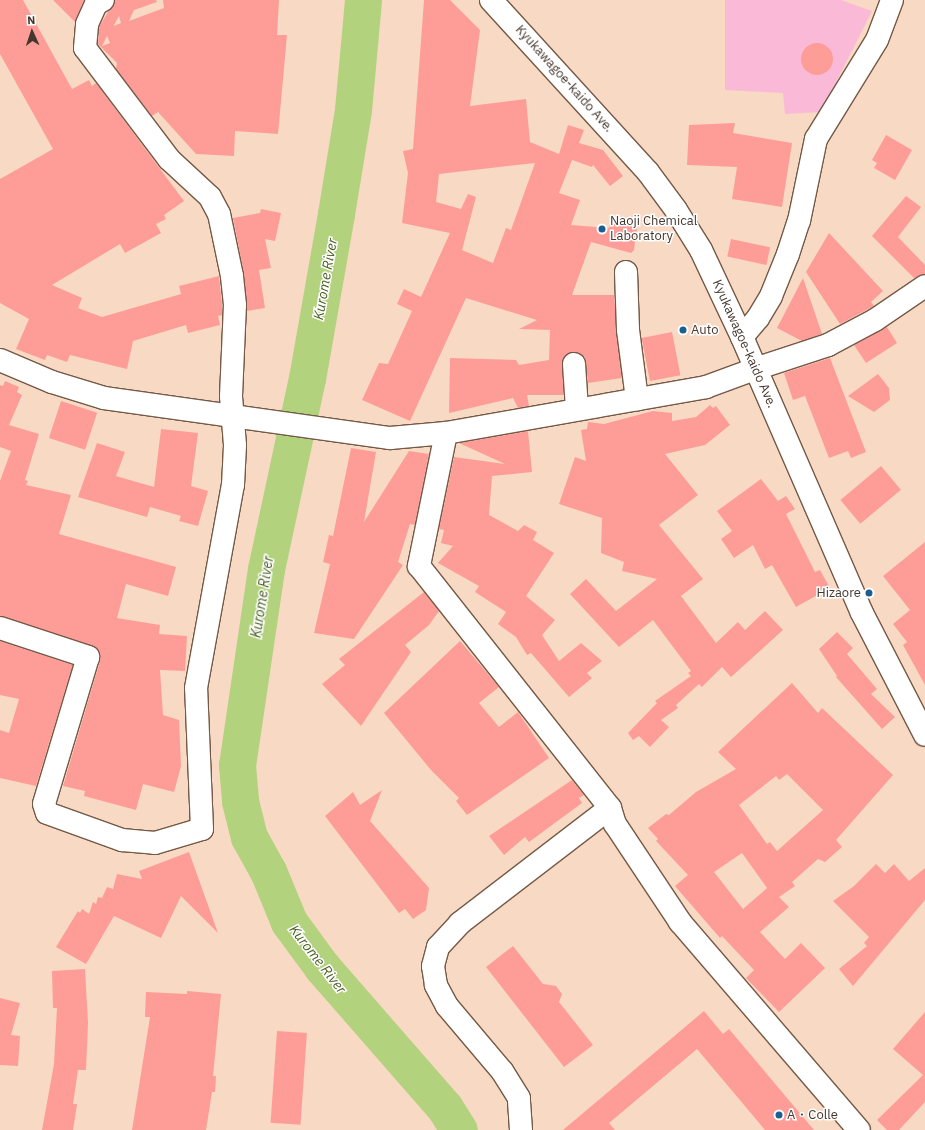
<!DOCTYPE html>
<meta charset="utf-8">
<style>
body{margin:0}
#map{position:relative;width:925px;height:1130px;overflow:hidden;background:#f8d9c3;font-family:"IBM Plex Sans",sans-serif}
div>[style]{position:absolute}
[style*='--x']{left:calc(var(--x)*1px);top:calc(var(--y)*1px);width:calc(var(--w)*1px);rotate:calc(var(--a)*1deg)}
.green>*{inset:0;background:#fabad7}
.river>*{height:37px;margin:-18.5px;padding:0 18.5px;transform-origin:18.5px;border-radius:18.5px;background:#b2d27d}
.building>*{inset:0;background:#fe9d97;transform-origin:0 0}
.round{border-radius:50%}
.roads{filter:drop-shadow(1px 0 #745946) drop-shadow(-1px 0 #745946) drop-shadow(0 1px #745946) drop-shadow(0 -1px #745946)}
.street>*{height:22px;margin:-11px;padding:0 11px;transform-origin:11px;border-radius:11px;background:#fff}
.secondary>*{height:22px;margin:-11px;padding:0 11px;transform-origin:11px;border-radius:11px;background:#fff}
.dots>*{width:11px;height:11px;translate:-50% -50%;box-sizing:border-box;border:2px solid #fff;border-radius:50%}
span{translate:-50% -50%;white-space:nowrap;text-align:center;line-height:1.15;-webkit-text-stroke:3px #fff;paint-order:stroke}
.street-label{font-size:13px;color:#43372e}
.poi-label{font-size:13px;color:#43372e}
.left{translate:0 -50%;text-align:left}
.right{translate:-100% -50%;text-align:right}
.water-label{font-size:14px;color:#4a5e23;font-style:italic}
.north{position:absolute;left:12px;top:12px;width:40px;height:40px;-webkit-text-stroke:3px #fff;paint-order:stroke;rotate:357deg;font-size:11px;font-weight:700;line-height:16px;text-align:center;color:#43372e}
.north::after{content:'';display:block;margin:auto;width:14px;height:18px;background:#43372e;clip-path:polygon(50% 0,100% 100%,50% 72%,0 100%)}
</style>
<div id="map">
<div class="green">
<div style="clip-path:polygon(725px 0,841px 0,872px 11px,821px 112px,785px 114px,783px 93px,725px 90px)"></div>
</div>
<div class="river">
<div style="--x:363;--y:0;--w:110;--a:95.2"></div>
<div style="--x:353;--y:110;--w:105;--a:99.3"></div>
<div style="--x:336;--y:214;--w:167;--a:100"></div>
<div style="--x:307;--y:378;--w:195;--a:102.1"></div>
<div style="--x:266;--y:569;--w:198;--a:98.4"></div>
<div style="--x:237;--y:765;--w:36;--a:85"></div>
<div style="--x:240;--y:801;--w:37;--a:76"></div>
<div style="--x:249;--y:837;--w:39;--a:61"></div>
<div style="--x:268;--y:871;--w:55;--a:67.6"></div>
<div style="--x:289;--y:922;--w:56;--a:53.7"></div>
<div style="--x:322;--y:967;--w:187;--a:48.9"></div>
<div style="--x:445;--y:1108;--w:26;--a:58"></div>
</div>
<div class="building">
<div style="clip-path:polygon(0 0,23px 0,72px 89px,89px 80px,92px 86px,96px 83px,184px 201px,164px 215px,166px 219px,156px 224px,161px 233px,125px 253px,120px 244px,52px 285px,82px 298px,78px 308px,102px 317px,181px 294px,179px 286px,219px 276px,222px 305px,222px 315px,218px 316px,220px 325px,188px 333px,186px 325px,133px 341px,127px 369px,70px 355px,67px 362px,47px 355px,45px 360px,16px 349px,29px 319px,0 303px,0 179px,53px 149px,0 54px)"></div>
<div style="clip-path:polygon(53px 0,84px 0,75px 22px)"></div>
<div style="clip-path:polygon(evenodd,115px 0,156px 0,157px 2px,134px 10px,129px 21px,164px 8px,163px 0,279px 0,277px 35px,287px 35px,278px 134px,235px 131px,234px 156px,196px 154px,158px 112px,152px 116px,116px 69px,117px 63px,98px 44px,99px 27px,115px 0,119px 16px,121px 23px,114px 26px,114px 25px,119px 16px,115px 0,107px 36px,110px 43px,102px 46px,107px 36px)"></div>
<div style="clip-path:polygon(evenodd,424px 0,450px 0,480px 30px,470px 106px,526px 99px,530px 142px,559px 154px,568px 125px,584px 130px,579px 143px,603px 150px,623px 176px,610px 186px,593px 165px,592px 167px,572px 160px,559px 193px,580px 200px,571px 225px,609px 228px,611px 220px,637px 227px,634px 250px,631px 253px,591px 242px,572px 295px,614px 295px,622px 378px,588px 383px,585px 357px,573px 352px,563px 359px,564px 395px,527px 395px,529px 406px,518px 408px,513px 398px,449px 413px,450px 358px,516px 360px,519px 365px,549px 360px,550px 330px,519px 329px,537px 320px,466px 298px,410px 421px,362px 400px,379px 363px,388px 364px,412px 311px,397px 304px,404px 289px,421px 297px,450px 233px,402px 223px,408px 173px,403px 151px,413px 149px,424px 0,535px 163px,511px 230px,506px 228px,493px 263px,462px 250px,476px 197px,468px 194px,461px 209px,436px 202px,439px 174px,535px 163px)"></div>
<div class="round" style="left:801px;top:43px;width:32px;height:32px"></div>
<div style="clip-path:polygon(735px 123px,733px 133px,792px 143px,782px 207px,732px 199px,737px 167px,687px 165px,689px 125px)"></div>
<div style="clip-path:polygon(886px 135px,912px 150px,895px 180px,874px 168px,877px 163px,872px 160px)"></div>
<div style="clip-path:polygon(906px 196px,921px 207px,898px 237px,925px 265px,925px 274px,914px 278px,872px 236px)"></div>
<div style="clip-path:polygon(261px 209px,281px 213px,275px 241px,265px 239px,271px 268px,259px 270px,265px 308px,247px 311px,244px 274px,233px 218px,260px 213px)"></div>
<div style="clip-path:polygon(829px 233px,883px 291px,871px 302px,874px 306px,840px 324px,806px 272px)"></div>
<div style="left:731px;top:239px;width:40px;height:18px;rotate:12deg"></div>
<div style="clip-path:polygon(803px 278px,822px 334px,802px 341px,777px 328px)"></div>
<div style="clip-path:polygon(887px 327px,897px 343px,866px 363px,854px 345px)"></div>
<div style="left:672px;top:332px;width:44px;height:31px;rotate:79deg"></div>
<div style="clip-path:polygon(830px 358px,866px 452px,851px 458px,848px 451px,829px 458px,805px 396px,793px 400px,784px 373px)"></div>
<div style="clip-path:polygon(878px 374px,889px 388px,890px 400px,874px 412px,848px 396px)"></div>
<div style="clip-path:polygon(5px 381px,19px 387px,17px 392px,22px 395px,9px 425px,39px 434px,25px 480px,28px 481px,26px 485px,71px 495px,59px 534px,176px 567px,168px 596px,126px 584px,117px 618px,160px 625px,159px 634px,187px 636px,185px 671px,160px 670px,163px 715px,179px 720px,181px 766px,174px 792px,143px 784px,136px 810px,84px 796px,85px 791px,63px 786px,100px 661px,97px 649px,0 616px,0 481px,11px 451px,0 447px,0 385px,3px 386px)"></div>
<div style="left:61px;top:401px;width:38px;height:39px;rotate:18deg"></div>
<div style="clip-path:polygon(710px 405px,713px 408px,716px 406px,730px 425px,705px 445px,665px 454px,698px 495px,659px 525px,703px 579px,681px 596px,716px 643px,738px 622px,745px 630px,765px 611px,783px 630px,731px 677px,722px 667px,702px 687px,699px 684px,676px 705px,678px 708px,661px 720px,669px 727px,650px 747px,639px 736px,633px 740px,628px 733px,657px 703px,655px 701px,691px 676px,688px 673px,691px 671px,653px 620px,619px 647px,570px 594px,586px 579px,616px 611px,657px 579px,622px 571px,624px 562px,601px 553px,602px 518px,559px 504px,575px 457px,586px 461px,581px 430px,587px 429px,588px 422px,604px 424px,653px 411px,672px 413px,672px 421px,696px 417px)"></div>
<div style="clip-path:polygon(161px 429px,198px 433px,191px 486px,208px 491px,198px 526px,179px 521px,181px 516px,150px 507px,147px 517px,78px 497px,97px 443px,125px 452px,116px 476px,154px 487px)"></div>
<div style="clip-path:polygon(528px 431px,532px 472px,492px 476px,489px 515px,518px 531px,524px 525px,537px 532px,533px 540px,554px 553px,526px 596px,555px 620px,542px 635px,559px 661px,581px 643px,602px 661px,587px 673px,592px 678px,569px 697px,531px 653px,527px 655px,516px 637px,498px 624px,506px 612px,475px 592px,479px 586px,438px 563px,453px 546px,441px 543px,444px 530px,439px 529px,454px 457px,505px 464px,459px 443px)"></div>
<div style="clip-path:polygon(351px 448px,376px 452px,364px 522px,409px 451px,429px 454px,415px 525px,410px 524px,398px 562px,403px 565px,354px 639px,314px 633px,330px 564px,323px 562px,329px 535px,333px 536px)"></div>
<div style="left:881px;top:466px;width:31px;height:53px;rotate:50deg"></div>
<div style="clip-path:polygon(761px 479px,778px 501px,786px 496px,795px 509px,786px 514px,815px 572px,820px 570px,830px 588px,796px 607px,772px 565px,765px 569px,753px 545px,734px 558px,721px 539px,732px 531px,717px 511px)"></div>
<div style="clip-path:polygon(925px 542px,925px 685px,903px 645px,907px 642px,893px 624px,910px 610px,883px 576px)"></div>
<div style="clip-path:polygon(424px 592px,439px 611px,429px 625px,405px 645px,411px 652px,361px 726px,322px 684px,345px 665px,339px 659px)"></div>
<div style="clip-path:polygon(837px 632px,853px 648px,847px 654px,877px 689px,871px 694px,895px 717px,882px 729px,836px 677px,837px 676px,819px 649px)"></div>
<div style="clip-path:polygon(0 641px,73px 665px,36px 786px,0 778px,0 730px,9px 733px,19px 699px,0 695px)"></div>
<div style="clip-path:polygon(460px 641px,499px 687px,479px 703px,499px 727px,518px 712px,549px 758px,467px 815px,456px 801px,459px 798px,431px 770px,384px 713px)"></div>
<div style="clip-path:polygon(evenodd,792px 683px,818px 713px,822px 708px,893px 775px,836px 840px,842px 847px,825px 862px,818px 859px,792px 882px,795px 886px,779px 897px,789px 907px,760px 932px,785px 959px,801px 943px,825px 968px,779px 1012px,746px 978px,754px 970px,722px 936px,720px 938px,675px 886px,688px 875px,656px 841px,658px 839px,648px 828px,666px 814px,669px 815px,696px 792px,736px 769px,718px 752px,792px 683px,787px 774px,823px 810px,777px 851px,770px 842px,767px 844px,739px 805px,776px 776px,779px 780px,787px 774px,792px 683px,742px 853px,767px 888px,743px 909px,714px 872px,742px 853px)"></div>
<div style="clip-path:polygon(572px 780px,584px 795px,579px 798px,582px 803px,529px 842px,525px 837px,504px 855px,489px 836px)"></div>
<div style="clip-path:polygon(382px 790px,370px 821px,429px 888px,426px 910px,413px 919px,405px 909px,399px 913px,325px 816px,353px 792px,360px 805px)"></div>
<div style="clip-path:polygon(189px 852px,218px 933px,181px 896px,161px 938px,114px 916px,86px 964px,56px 947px,78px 911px,80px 913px,82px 909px,89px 914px,93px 902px,96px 904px,98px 897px,102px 898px,107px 887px,113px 889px,117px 874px,142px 879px,139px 871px)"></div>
<div style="clip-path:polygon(876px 864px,885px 873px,894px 864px,909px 881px,925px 868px,925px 900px,853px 986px,839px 969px,867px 946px,864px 943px,869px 937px,833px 901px,854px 886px)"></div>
<div style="clip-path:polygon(513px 946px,543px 984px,556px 986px,562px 994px,559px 1002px,593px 1045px,564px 1067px,486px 967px)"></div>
<div style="clip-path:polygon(85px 969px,88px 1023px,86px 1070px,78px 1070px,73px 1104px,77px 1104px,73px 1130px,42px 1130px,54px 1064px,57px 1008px,53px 1008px,52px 971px)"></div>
<div style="clip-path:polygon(187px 991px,221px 994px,213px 1076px,216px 1076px,215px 1092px,212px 1092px,206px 1130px,132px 1130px,150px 1017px,145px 1017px,146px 992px,187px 994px)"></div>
<div style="clip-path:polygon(0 998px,20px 1003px,11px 1035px,20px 1036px,18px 1066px,0 1065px)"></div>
<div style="clip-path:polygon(704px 1011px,723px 1034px,729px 1029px,814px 1130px,765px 1130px,697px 1049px,609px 1123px,615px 1130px,563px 1130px)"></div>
<div style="clip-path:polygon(925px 1012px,925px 1102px,899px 1130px,887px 1130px,877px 1120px,923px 1075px,893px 1049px)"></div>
<div style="left:277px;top:1031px;width:30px;height:92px;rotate:4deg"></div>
</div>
<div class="roads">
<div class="street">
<div style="--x:626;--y:272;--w:58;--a:88"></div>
<div style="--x:628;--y:330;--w:70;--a:82.6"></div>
<div style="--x:574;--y:364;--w:45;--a:86.2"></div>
<div style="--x:755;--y:369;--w:77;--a:-18.2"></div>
<div style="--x:828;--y:345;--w:53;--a:-28"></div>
<div style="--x:875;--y:320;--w:60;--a:-34.2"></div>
<div style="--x:446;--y:433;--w:136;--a:101.5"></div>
<div style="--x:419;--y:566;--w:308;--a:51.7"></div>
<div style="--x:610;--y:808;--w:17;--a:73"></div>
<div style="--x:615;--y:824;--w:118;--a:56.4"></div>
<div style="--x:680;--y:922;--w:274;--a:49.3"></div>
<div style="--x:0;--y:628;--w:93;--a:18.2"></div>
<div style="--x:88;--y:657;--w:153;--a:106.7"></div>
<div style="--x:44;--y:804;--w:9;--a:72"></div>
<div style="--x:47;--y:813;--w:80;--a:19.8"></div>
<div style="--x:122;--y:840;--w:33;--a:5"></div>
<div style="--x:155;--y:843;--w:49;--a:-16.6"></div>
<div style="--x:202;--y:829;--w:141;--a:-92.4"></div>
<div style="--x:196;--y:688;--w:206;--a:-79.7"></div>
<div style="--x:233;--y:485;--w:40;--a:-87.1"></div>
<div style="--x:235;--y:445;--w:49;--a:-94.7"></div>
<div style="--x:231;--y:396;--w:91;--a:-87.5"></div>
<div style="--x:235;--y:305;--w:29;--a:-96"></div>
<div style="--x:232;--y:276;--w:63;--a:-101.8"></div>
<div style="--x:219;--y:214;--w:19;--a:-118"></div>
<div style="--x:210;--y:197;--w:56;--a:-137.2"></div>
<div style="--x:169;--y:159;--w:139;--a:-127.1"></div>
<div style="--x:85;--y:48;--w:24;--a:-85"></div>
<div style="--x:87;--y:24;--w:22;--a:-66"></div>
<div style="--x:96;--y:4;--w:8;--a:-30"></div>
<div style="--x:521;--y:1130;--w:32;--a:-94"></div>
<div style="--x:519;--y:1098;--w:32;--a:-122"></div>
<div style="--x:502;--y:1071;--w:85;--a:-130.2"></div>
<div style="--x:447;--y:1006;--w:24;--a:-118"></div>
<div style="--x:436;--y:985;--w:19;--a:-99"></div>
<div style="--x:433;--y:966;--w:20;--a:-75"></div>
<div style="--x:438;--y:947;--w:33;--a:-47"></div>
<div style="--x:460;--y:923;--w:189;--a:-37.5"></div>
</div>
<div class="secondary">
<div style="--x:491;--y:0;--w:233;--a:47.6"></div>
<div style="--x:648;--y:172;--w:47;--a:53.6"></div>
<div style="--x:676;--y:210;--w:47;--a:58"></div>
<div style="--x:701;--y:250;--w:96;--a:64.8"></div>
<div style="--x:742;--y:337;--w:301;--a:66.5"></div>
<div style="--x:862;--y:613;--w:137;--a:62.7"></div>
<div style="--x:742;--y:337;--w:25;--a:-50"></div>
<div style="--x:758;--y:318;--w:26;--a:-59"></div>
<div style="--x:771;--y:296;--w:45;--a:-68"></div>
<div style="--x:788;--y:254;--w:35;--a:-72"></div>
<div style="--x:799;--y:221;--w:84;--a:-78.3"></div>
<div style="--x:816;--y:139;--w:116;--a:-58.4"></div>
<div style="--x:877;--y:40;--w:43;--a:-69.4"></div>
<div style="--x:0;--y:360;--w:56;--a:22.9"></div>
<div style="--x:52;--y:382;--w:54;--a:17.1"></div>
<div style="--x:104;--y:398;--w:289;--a:8"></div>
<div style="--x:390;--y:438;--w:56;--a:-5.1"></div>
<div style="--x:446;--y:433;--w:264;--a:-10"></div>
<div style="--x:706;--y:387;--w:52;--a:-20.2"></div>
</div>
</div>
<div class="dots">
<div style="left:602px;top:229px;background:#1c5d92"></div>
<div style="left:683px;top:330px;background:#1c5d92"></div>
<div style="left:869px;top:593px;background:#1c5d92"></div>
<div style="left:779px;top:1115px;background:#1c5d92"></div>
</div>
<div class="street-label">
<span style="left:564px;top:79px;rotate:48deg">Kyukawagoe-kaido Ave.</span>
<span style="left:744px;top:344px;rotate:66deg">Kyukawagoe-kaido Ave.</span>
</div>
<div class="poi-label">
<span class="left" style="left:610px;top:229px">Naoji Chemical<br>Laboratory</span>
<span class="left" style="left:691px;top:330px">Auto</span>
<span class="right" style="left:861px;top:593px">Hizaore</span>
<span class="left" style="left:787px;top:1115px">A・Colle</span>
</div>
<div class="water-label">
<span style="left:325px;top:279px;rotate:-80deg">Kurome River</span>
<span style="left:262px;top:597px;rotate:-81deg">Kurome River</span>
<span style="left:318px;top:959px;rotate:52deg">Kurome River</span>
</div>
<div class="north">N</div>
</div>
